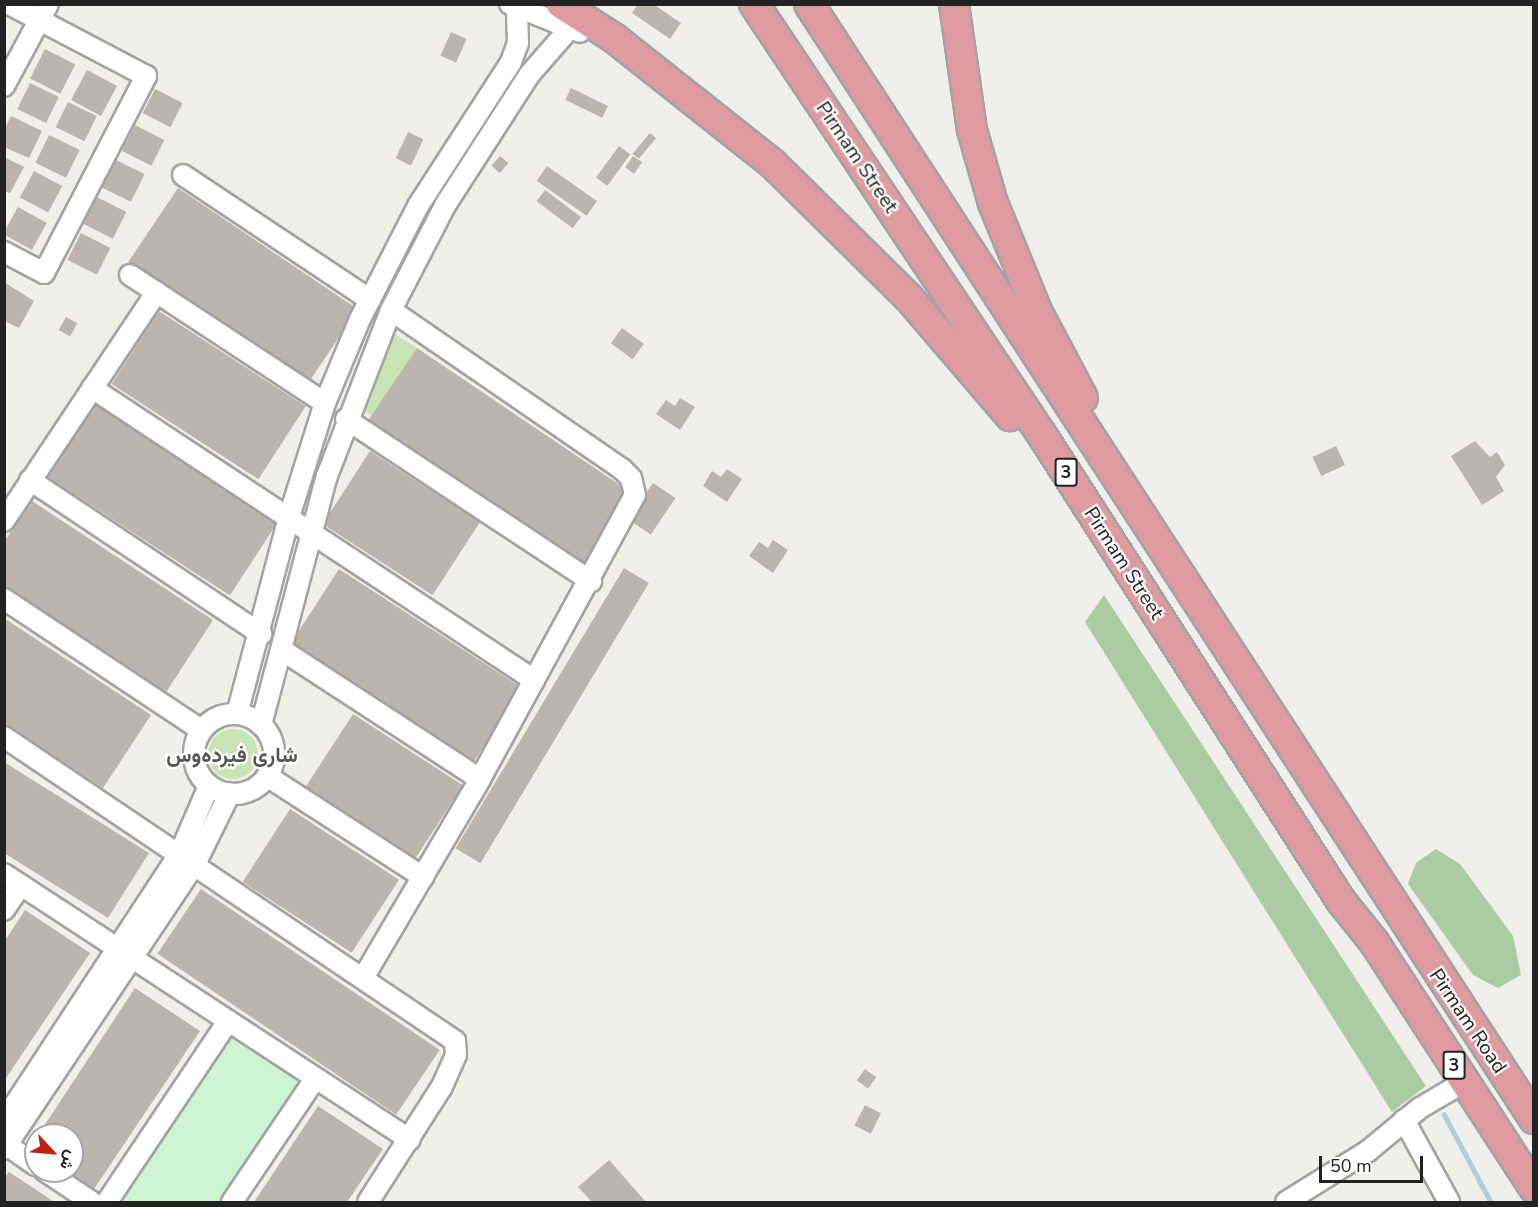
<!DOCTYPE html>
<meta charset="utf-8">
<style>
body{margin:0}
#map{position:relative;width:1538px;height:1207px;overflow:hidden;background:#f1efea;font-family:"Nunito Sans",Vazirmatn,sans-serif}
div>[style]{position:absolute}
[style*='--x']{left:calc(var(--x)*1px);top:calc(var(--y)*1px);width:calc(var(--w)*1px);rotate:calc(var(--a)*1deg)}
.grass>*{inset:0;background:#c9e5b5}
.round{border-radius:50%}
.forest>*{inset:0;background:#abcca3}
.park>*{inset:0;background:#cdf5d3}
.stream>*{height:4.5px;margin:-2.25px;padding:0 2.25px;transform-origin:2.25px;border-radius:2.25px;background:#afcdda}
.building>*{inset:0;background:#bab5af;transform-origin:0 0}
.roads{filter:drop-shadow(2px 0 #a3a3a3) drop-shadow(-2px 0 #a3a3a3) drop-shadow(0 2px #a3a3a3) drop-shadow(0 -2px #a3a3a3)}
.minor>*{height:20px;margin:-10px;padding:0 10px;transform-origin:10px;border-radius:10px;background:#fff}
.minor>.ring{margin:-10px;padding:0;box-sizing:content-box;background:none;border:20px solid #fff;border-radius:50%}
.highway>*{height:28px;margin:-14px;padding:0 14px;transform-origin:14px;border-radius:14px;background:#e09aa1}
span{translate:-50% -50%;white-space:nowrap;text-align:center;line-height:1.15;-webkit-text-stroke:4.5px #fff;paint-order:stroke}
.shield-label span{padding:2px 4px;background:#fff;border:2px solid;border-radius:4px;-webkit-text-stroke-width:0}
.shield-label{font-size:18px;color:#222;font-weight:700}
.street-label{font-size:20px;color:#222}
.neighbourhood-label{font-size:21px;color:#555;font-weight:700}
.frame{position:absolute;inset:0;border:6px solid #222;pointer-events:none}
.north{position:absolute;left:24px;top:1123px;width:60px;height:60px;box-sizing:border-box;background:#fff;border:2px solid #a7a7a7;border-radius:50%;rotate:116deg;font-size:16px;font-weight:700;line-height:24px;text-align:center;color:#222}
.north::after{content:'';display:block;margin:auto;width:21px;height:27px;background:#bf2215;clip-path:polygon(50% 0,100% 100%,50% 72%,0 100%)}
.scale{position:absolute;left:1319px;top:1156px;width:104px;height:27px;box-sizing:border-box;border:3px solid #222;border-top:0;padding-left:8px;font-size:18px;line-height:21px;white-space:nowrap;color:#222;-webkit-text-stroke:4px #fff;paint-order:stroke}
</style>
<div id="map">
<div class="grass">
<div style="clip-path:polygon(392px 332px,417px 348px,372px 416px,363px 410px)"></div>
<div class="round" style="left:208px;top:729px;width:50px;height:50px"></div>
</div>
<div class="forest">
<div style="clip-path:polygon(1104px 595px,1426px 1086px,1392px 1112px,1085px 622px)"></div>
<div style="clip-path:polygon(1436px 849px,1460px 864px,1513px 936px,1521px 975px,1498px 988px,1473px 975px,1408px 884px,1416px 863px)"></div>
</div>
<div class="park">
<div style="clip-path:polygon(231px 1035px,302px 1083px,223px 1202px,120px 1202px)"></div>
</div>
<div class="stream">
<div style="--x:1444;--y:1114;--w:100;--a:61.9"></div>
</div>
<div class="building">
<div style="clip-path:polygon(638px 4px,653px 4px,681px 23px,670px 39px,632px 13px)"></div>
<div style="left:451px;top:32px;width:17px;height:26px;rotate:24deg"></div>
<div style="left:45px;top:49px;width:34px;height:33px;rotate:27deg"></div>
<div style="left:87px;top:70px;width:34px;height:34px;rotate:28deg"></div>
<div style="left:30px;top:83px;width:32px;height:29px;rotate:26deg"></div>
<div style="left:571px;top:88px;width:41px;height:13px;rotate:26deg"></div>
<div style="left:155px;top:89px;width:31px;height:27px;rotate:27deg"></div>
<div style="left:68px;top:102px;width:32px;height:28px;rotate:26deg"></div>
<div style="clip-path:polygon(11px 116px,42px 131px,29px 158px,4px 147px,4px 130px)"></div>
<div style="left:135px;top:125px;width:33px;height:29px;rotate:27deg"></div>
<div style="left:408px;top:132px;width:17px;height:29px;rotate:25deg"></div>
<div style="left:650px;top:133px;width:8px;height:27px;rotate:40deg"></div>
<div style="left:49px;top:135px;width:34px;height:31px;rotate:26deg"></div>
<div style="left:619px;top:146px;width:14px;height:39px;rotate:36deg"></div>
<div style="left:500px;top:156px;width:11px;height:13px;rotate:41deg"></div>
<div style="left:633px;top:156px;width:11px;height:14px;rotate:34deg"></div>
<div style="clip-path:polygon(4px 157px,24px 167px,10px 193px,4px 191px)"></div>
<div style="left:114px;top:159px;width:34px;height:31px;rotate:26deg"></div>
<div style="left:547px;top:166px;width:61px;height:18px;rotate:35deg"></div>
<div style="left:34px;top:171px;width:32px;height:30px;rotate:28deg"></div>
<div style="left:178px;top:188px;width:217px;height:89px;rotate:34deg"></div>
<div style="left:545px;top:190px;width:45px;height:14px;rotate:37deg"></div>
<div style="left:97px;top:197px;width:33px;height:30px;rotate:27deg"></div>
<div style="left:18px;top:207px;width:33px;height:31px;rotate:29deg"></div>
<div style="left:81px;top:233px;width:33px;height:30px;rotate:27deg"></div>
<div style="clip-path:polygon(4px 282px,34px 301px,19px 328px,4px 321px)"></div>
<div style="left:159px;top:311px;width:175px;height:87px;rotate:33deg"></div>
<div style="left:66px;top:317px;width:13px;height:15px;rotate:29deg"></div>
<div style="left:622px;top:328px;width:27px;height:19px;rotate:36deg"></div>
<div style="left:417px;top:348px;width:260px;height:87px;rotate:34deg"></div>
<div style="clip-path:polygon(680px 398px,695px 407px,680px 430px,656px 414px,666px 400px,675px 406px)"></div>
<div style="left:95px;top:403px;width:218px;height:88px;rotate:33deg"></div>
<div style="clip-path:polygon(1475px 441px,1490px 457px,1497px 452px,1505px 465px,1496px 477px,1504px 491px,1482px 505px,1451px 456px)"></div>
<div style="left:1336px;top:446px;width:21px;height:26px;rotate:65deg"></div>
<div style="left:370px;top:451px;width:131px;height:87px;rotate:33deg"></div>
<div style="clip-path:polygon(727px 469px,742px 479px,727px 502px,703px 486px,712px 471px,721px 477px)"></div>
<div style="left:653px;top:483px;width:27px;height:44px;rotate:34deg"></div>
<div style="clip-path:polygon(32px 501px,213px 620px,165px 694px,4px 588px,4px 542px)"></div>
<div style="clip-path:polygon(773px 540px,788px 550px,773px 573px,749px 556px,759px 542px,768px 548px)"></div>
<div style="left:624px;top:568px;width:29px;height:327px;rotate:31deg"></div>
<div style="left:339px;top:569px;width:218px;height:88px;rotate:33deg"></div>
<div style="clip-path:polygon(4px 618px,151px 715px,103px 788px,4px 723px)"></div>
<div style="left:353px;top:714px;width:131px;height:87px;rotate:33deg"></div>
<div style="clip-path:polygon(4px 762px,149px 853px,108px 918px,4px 853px)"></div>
<div style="left:290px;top:809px;width:130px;height:87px;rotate:33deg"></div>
<div style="left:201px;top:889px;width:288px;height:78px;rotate:34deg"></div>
<div style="clip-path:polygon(25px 910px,90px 953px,4px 1081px,4px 942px)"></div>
<div style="clip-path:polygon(135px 988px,200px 1031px,94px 1189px,67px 1171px,72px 1171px,72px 1135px,38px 1135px)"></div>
<div style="left:865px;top:1069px;width:14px;height:14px;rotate:36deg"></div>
<div style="left:865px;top:1105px;width:18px;height:23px;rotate:27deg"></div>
<div style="clip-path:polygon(318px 1106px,383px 1149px,347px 1202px,254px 1202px)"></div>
<div style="clip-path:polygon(609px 1160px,646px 1202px,592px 1202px,578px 1187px)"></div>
<div style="clip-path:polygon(9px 1172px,35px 1189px,54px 1202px,4px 1202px,4px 1178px)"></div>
</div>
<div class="roads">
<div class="minor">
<div style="--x:510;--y:4;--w:75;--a:21.8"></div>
<div style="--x:4;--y:86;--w:93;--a:-61.8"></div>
<div style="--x:183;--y:175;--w:224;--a:33.7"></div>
<div style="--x:4;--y:252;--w:45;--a:27.7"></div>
<div style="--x:44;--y:273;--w:222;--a:-62.6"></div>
<div style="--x:146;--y:76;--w:155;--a:-152.3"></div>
<div style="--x:130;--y:275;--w:233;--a:33.3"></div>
<div style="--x:92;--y:388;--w:530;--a:33.45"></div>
<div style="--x:346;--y:419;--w:294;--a:33.5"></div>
<div style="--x:30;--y:480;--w:278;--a:33.7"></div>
<div style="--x:4;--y:521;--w:275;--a:-56.3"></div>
<div style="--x:4;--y:599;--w:237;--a:33.6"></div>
<div style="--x:282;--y:650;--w:236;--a:33.1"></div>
<div style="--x:237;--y:714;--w:204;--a:-75.2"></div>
<div style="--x:289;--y:517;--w:120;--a:-72.5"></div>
<div style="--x:325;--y:403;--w:91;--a:-67.4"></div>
<div style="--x:360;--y:319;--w:127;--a:-62.8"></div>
<div style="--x:418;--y:206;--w:171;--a:-57.1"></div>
<div style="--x:511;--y:62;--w:20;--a:-70"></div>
<div style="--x:518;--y:43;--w:36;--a:-92"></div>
<div class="ring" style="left:194px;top:714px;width:60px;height:60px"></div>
<div style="--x:261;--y:725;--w:258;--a:-75.2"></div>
<div style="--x:327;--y:476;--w:178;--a:-68.9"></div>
<div style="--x:391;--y:310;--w:119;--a:-62.6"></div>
<div style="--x:446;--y:204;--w:153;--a:-57.2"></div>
<div style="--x:529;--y:75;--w:62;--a:-48.9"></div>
<div style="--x:4;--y:737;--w:544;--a:33.98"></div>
<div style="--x:455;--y:1041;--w:14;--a:86"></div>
<div style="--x:456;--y:1055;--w:36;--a:114"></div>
<div style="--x:441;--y:1088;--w:135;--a:122.6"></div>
<div style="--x:267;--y:776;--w:186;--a:32.9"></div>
<div style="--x:4;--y:874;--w:485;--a:33.2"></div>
<div style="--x:4;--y:910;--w:30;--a:-56"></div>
<div style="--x:363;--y:978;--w:231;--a:-59.5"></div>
<div style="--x:480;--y:779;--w:324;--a:-61.4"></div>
<div style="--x:635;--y:495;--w:17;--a:-103"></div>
<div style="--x:631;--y:478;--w:13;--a:-135"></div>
<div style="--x:622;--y:469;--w:280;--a:-145.5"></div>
<div style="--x:1404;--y:1120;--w:94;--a:61.2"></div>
<div style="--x:4;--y:1121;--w:321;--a:-56.7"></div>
<div style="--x:180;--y:853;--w:73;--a:-66.6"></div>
<div style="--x:4;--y:1143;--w:39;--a:35"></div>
<div style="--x:4;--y:1149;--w:343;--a:-56.2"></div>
<div style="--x:195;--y:864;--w:79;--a:-63.8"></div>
<div style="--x:45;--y:1171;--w:56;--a:33.4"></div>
<div style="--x:107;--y:1202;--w:218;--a:-56.2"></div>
<div style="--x:232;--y:1202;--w:148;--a:-56"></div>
<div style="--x:1286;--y:1202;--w:97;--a:-31.9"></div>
<div style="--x:1368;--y:1151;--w:67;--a:-39.6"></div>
<div style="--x:1420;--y:1108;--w:51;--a:-30.6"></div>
</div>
<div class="highway">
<div style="--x:561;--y:4;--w:63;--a:32.7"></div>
<div style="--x:614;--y:38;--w:203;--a:38.4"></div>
<div style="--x:773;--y:164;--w:190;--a:44.6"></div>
<div style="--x:908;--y:297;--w:157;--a:49.4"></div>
<div style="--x:754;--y:4;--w:518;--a:56.25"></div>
<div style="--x:1042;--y:435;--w:554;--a:57.31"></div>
<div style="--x:1341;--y:901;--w:53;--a:51.2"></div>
<div style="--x:1374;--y:942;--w:293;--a:57"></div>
<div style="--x:809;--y:4;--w:1330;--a:56.97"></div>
<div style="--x:954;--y:4;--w:127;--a:81.9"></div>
<div style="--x:972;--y:130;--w:76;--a:74"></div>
<div style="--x:993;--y:203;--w:119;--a:67.8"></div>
<div style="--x:1038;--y:313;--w:96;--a:62.1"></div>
</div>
</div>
<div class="shield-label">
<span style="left:1066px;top:472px">3</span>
<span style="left:1454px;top:1065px">3</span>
</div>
<div class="street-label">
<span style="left:857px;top:157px;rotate:56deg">Pirmam Street</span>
<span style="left:1124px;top:563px;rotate:57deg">Pirmam Street</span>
<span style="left:1468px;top:1021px;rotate:56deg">Pirmam Road</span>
</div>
<div class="neighbourhood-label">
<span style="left:232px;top:755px">شاری فیردەوس</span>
</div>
<div class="frame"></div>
<div class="north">ش</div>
<div class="scale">50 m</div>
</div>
